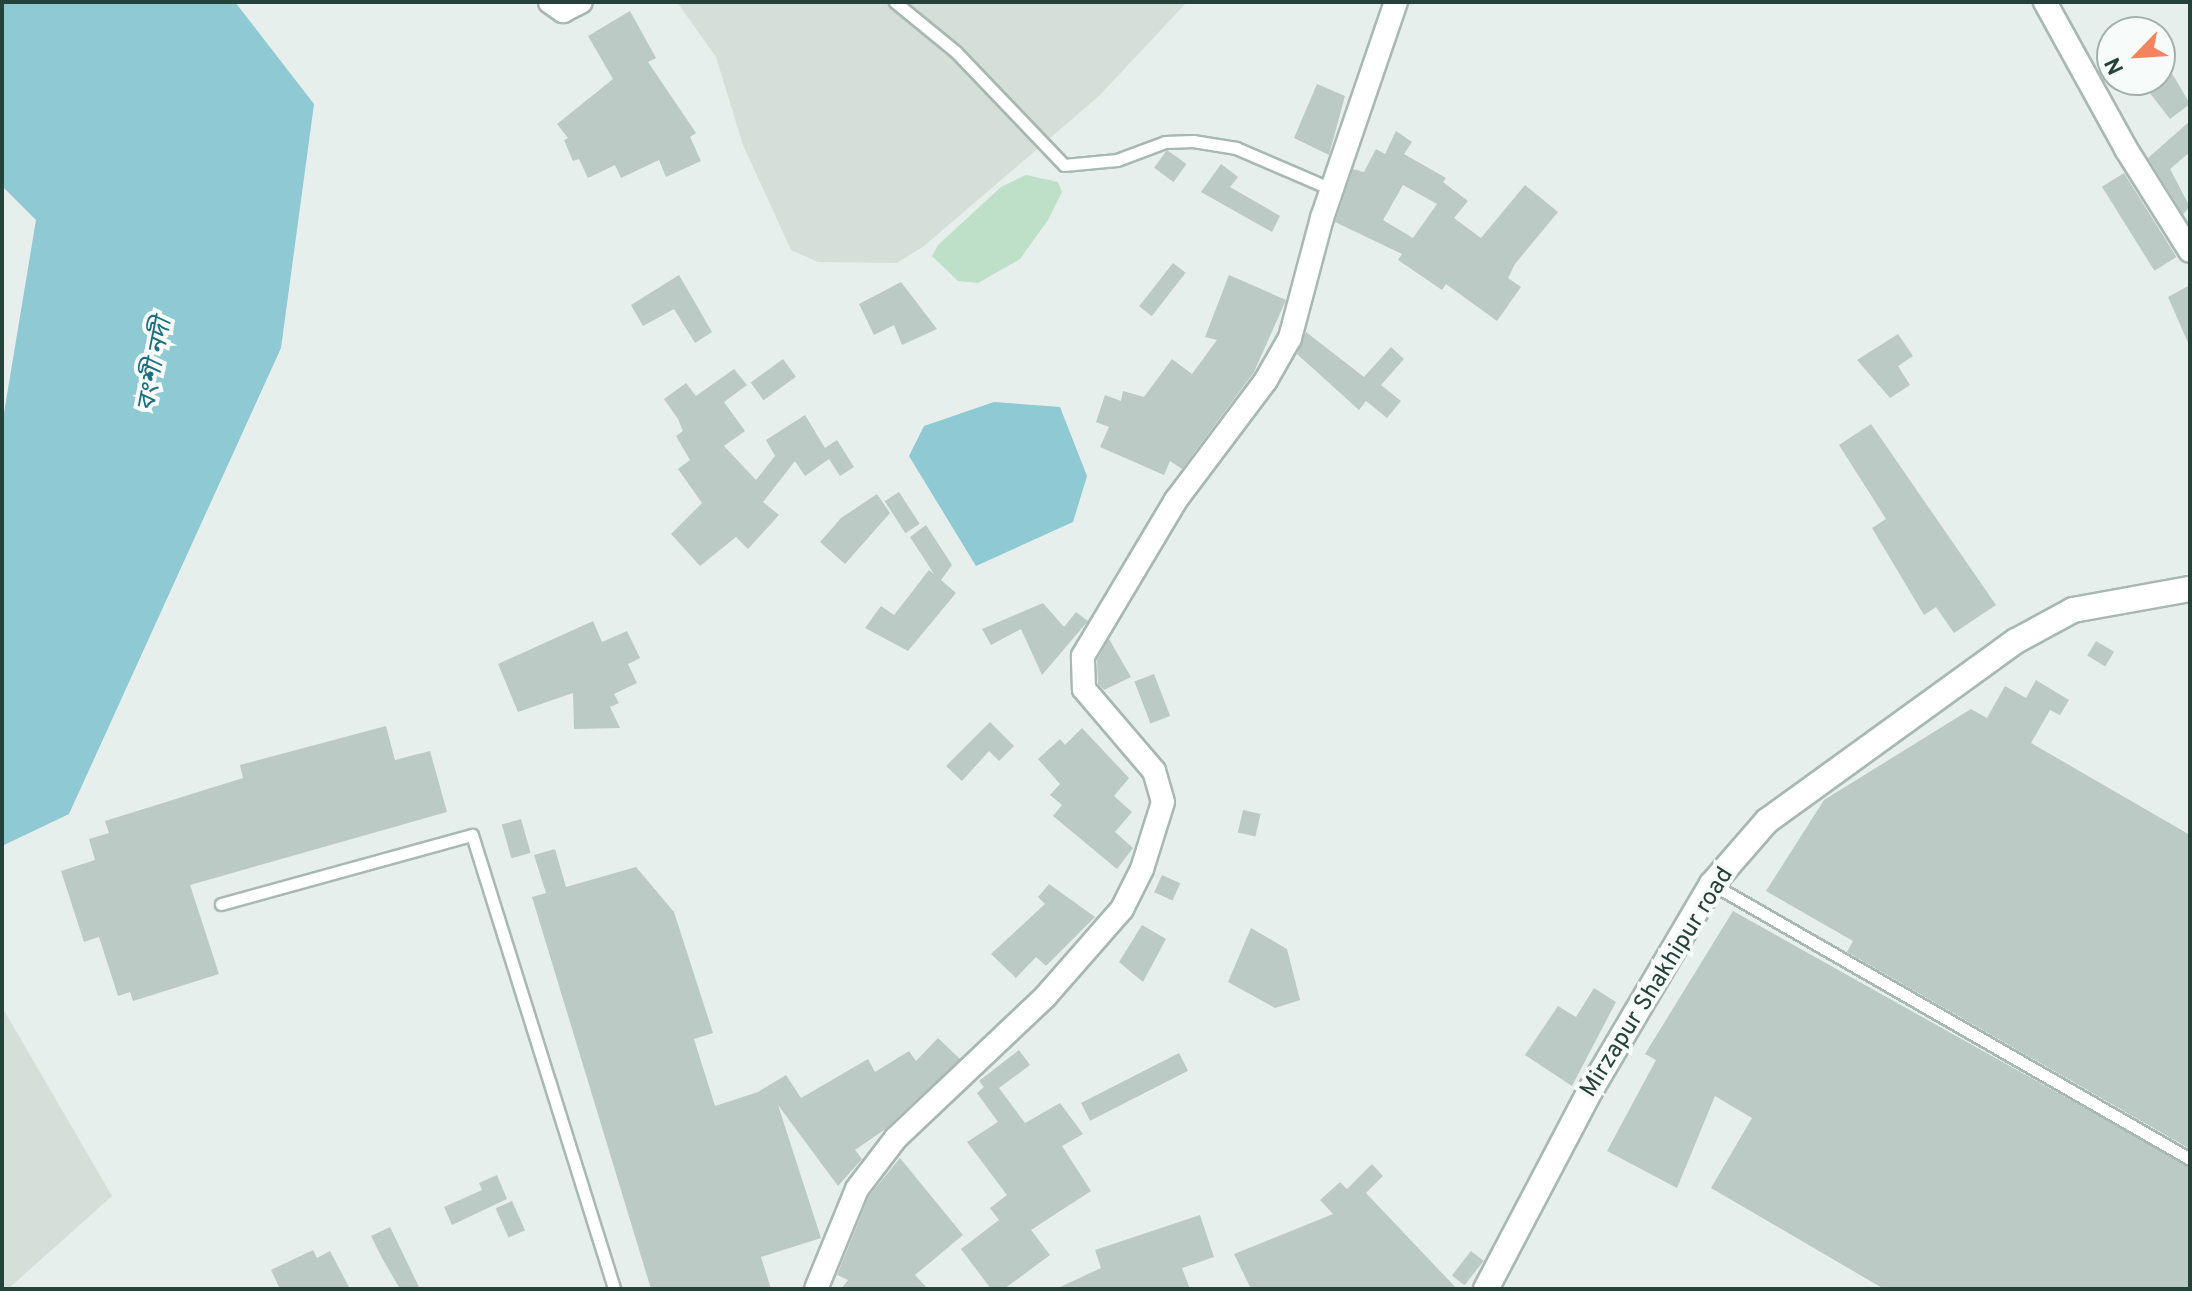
<!DOCTYPE html>
<meta charset="utf-8">
<style>
body{margin:0}
#map{position:relative;width:2192px;height:1291px;overflow:hidden;background:#e6efeb;font-family:Overpass,"Noto Sans Bengali",sans-serif}
div>[style]{position:absolute}
[style*='--x']{left:calc(var(--x)*1px);top:calc(var(--y)*1px);width:calc(var(--w)*1px);rotate:calc(var(--a)*1deg)}
.built>*{inset:0;background:#d4dfda}
.green>*{inset:0;background:#bfe0c8}
.water>*{inset:0;background:#8ec9d4}
.building>*{inset:0;background:#bbcac4;transform-origin:0 0}
.roads{filter:drop-shadow(2px 0 #a8b8b2) drop-shadow(-2px 0 #a8b8b2) drop-shadow(0 2px #a8b8b2) drop-shadow(0 -2px #a8b8b2)}
.lane>*{height:11px;margin:-5.5px;padding:0 5.5px;transform-origin:5.5px;border-radius:5.5px;background:#fff}
.street>*{height:22px;margin:-11px;padding:0 11px;transform-origin:11px;border-radius:11px;background:#fff}
.secondary>*{height:24px;margin:-12px;padding:0 12px;transform-origin:12px;border-radius:12px;background:#fff}
span{translate:-50% -50%;white-space:nowrap;text-align:center;line-height:1.15;-webkit-text-stroke:8px #f7fbf9;paint-order:stroke}
.street-label{font-size:24px;color:#24423a}
.water-label{font-size:26px;color:#1c6f80;font-style:italic}
.frame{position:absolute;inset:0;border:4px solid #24423a;pointer-events:none}
.north{position:absolute;left:2096px;top:16px;width:80px;height:80px;box-sizing:border-box;background:#f7fbf9;border:2px solid #a3b1ad;border-radius:50%;rotate:245deg;font-size:22px;font-weight:700;line-height:32px;text-align:center;color:#24423a}
.north::after{content:'';display:block;margin:auto;width:28px;height:36px;background:#f4845f;clip-path:polygon(50% 0,100% 100%,50% 72%,0 100%)}
</style>
<div id="map">
<div class="built">
<div style="clip-path:polygon(677px 2px,1187px 2px,1099px 96px,924px 246px,897px 263px,818px 262px,791px 250px,743px 145px,716px 57px)"></div>
<div style="clip-path:polygon(2px 1007px,112px 1196px,8px 1289px,2px 1289px)"></div>
</div>
<div class="green">
<div style="clip-path:polygon(1026px 175px,1058px 182px,1062px 192px,1048px 220px,1020px 259px,978px 283px,958px 281px,932px 256px,938px 245px,1001px 187px)"></div>
</div>
<div class="water">
<div style="clip-path:polygon(2px 2px,235px 2px,314px 104px,281px 348px,69px 814px,2px 846px,2px 425px,36px 220px,2px 186px)"></div>
<div style="clip-path:polygon(994px 402px,1060px 407px,1087px 476px,1073px 522px,976px 566px,909px 456px,924px 426px)"></div>
</div>
<div class="building">
<div style="clip-path:polygon(630px 11px,656px 58px,648px 62px,696px 133px,690px 137px,701px 161px,666px 177px,659px 160px,621px 178px,615px 165px,588px 178px,579px 159px,573px 161px,564px 140px,568px 138px,557px 124px,613px 79px,588px 36px)"></div>
<div style="clip-path:polygon(2170px 70px,2190px 104px,2170px 119px,2146px 88px)"></div>
<div style="clip-path:polygon(1317px 84px,1345px 96px,1329px 155px,1294px 138px)"></div>
<div style="clip-path:polygon(2190px 121px,2190px 152px,2170px 169px,2190px 207px,2183px 214px,2148px 158px)"></div>
<div style="clip-path:polygon(evenodd,1396px 131px,1412px 142px,1404px 154px,1446px 178px,1443px 182px,1468px 201px,1454px 218px,1481px 238px,1525px 185px,1558px 212px,1515px 264px,1508px 278px,1521px 287px,1497px 321px,1446px 284px,1442px 290px,1398px 260px,1402px 254px,1335px 222px,1353px 169px,1364px 172px,1376px 149px,1385px 154px,1396px 131px,1403px 185px,1437px 204px,1413px 238px,1383px 220px,1403px 185px)"></div>
<div style="left:1167px;top:150px;width:24px;height:22px;rotate:36deg"></div>
<div style="clip-path:polygon(1221px 164px,1238px 177px,1230px 187px,1280px 216px,1272px 232px,1201px 192px)"></div>
<div style="left:2124px;top:173px;width:99px;height:26px;rotate:58deg"></div>
<div style="left:1173px;top:263px;width:16px;height:55px;rotate:38deg"></div>
<div style="clip-path:polygon(679px 275px,712px 332px,695px 343px,674px 309px,643px 326px,631px 305px)"></div>
<div style="clip-path:polygon(1229px 275px,1286px 300px,1254px 372px,1182px 469px,1170px 461px,1164px 475px,1100px 447px,1109px 427px,1096px 422px,1105px 395px,1121px 401px,1123px 391px,1144px 397px,1172px 359px,1192px 374px,1217px 340px,1205px 337px)"></div>
<div style="clip-path:polygon(901px 282px,937px 329px,902px 345px,894px 325px,874px 335px,859px 304px)"></div>
<div style="clip-path:polygon(2190px 285px,2190px 347px,2168px 297px)"></div>
<div style="clip-path:polygon(1306px 332px,1364px 377px,1391px 347px,1404px 359px,1381px 385px,1401px 401px,1387px 418px,1366px 401px,1359px 410px,1297px 354px)"></div>
<div style="clip-path:polygon(1898px 334px,1913px 356px,1898px 366px,1910px 385px,1890px 398px,1857px 360px)"></div>
<div style="left:783px;top:359px;width:22px;height:40px;rotate:54deg"></div>
<div style="clip-path:polygon(734px 369px,747px 385px,724px 402px,745px 431px,724px 446px,756px 480px,775px 456px,766px 440px,805px 415px,825px 448px,837px 440px,854px 467px,840px 476px,829px 459px,805px 476px,795px 461px,763px 502px,779px 515px,748px 549px,736px 537px,700px 566px,671px 534px,702px 503px,678px 469px,690px 460px,676px 436px,683px 431px,678px 419px,664px 399px,686px 383px,696px 396px)"></div>
<div style="clip-path:polygon(1871px 424px,1996px 605px,1954px 633px,1936px 607px,1924px 615px,1872px 528px,1886px 519px,1839px 445px)"></div>
<div style="left:899px;top:492px;width:38px;height:17px;rotate:57deg"></div>
<div style="clip-path:polygon(877px 494px,890px 513px,845px 564px,820px 542px,841px 518px)"></div>
<div style="clip-path:polygon(926px 525px,952px 565px,941px 580px,956px 593px,908px 651px,865px 628px,881px 606px,894px 615px,929px 570px,934px 574px,910px 537px)"></div>
<div style="clip-path:polygon(1043px 603px,1064px 627px,1076px 612px,1088px 621px,1042px 675px,1021px 629px,991px 645px,982px 629px)"></div>
<div style="clip-path:polygon(593px 621px,602px 642px,627px 631px,640px 658px,628px 664px,637px 683px,614px 694px,619px 703px,610px 707px,620px 728px,574px 729px,573px 693px,518px 712px,498px 664px)"></div>
<div style="clip-path:polygon(1109px 639px,1131px 677px,1104px 690px,1098px 684px,1097px 660px)"></div>
<div style="left:2096px;top:641px;width:21px;height:17px;rotate:31deg"></div>
<div style="left:1154px;top:674px;width:45px;height:21px;rotate:69deg"></div>
<div style="clip-path:polygon(2036px 680px,2069px 700px,2060px 715px,2050px 710px,2031px 743px,2190px 835px,2190px 1149px,1847px 952px,1853px 941px,1766px 891px,1824px 800px,1971px 709px,1987px 718px,2005px 686px,2026px 698px)"></div>
<div style="clip-path:polygon(990px 722px,1014px 746px,999px 761px,989px 751px,962px 781px,946px 766px)"></div>
<div style="clip-path:polygon(386px 726px,395px 760px,430px 751px,447px 812px,190px 885px,219px 974px,133px 1001px,130px 992px,118px 996px,99px 937px,84px 942px,61px 871px,95px 860px,89px 839px,109px 833px,105px 821px,243px 778px,240px 765px)"></div>
<div style="clip-path:polygon(1082px 728px,1129px 778px,1114px 796px,1132px 812px,1115px 832px,1133px 848px,1117px 869px,1053px 816px,1062px 805px,1050px 795px,1060px 784px,1038px 759px,1060px 739px,1065px 745px)"></div>
<div style="left:1243px;top:810px;width:18px;height:23px;rotate:13deg"></div>
<div style="left:521px;top:819px;width:35px;height:20px;rotate:74deg"></div>
<div style="clip-path:polygon(555px 849px,566px 887px,636px 867px,674px 912px,713px 1033px,694px 1039px,715px 1106px,758px 1092px,786px 1075px,801px 1098px,868px 1059px,875px 1072px,909px 1051px,916px 1061px,938px 1038px,960px 1059px,884px 1130px,855px 1150px,862px 1159px,838px 1186px,778px 1105px,821px 1238px,761px 1257px,771px 1289px,651px 1289px,532px 897px,546px 893px,534px 855px)"></div>
<div style="left:1162px;top:875px;width:20px;height:19px;rotate:24deg"></div>
<div style="clip-path:polygon(1049px 884px,1095px 917px,1046px 966px,1036px 957px,1016px 978px,991px 954px,1045px 904px,1038px 897px)"></div>
<div style="clip-path:polygon(1733px 911px,2190px 1167px,2190px 1289px,1884px 1289px,1711px 1188px,1752px 1118px,1715px 1096px,1677px 1188px,1607px 1151px,1656px 1060px,1645px 1054px)"></div>
<div style="clip-path:polygon(1142px 925px,1166px 939px,1143px 982px,1119px 962px)"></div>
<div style="clip-path:polygon(1251px 928px,1287px 949px,1300px 1000px,1275px 1008px,1228px 982px)"></div>
<div style="clip-path:polygon(1594px 988px,1616px 1002px,1572px 1086px,1525px 1055px,1558px 1006px,1576px 1017px)"></div>
<div style="clip-path:polygon(1019px 1050px,1030px 1065px,999px 1088px,1025px 1123px,1060px 1103px,1083px 1134px,1062px 1146px,1091px 1191px,1031px 1230px,1050px 1255px,1004px 1289px,991px 1289px,961px 1249px,999px 1220px,990px 1208px,1007px 1195px,967px 1142px,998px 1122px,977px 1093px,984px 1087px,979px 1081px)"></div>
<div style="left:1179px;top:1053px;width:20px;height:110px;rotate:63deg"></div>
<div style="clip-path:polygon(900px 1158px,963px 1235px,915px 1275px,928px 1289px,841px 1289px,848px 1280px,837px 1275px,869px 1196px)"></div>
<div style="clip-path:polygon(1372px 1164px,1383px 1176px,1366px 1193px,1457px 1289px,1251px 1289px,1234px 1254px,1333px 1214px,1320px 1200px,1340px 1182px,1347px 1189px)"></div>
<div style="clip-path:polygon(497px 1175px,507px 1199px,452px 1225px,444px 1207px,482px 1190px,479px 1183px)"></div>
<div style="left:512px;top:1201px;width:32px;height:18px;rotate:66deg"></div>
<div style="clip-path:polygon(1200px 1215px,1214px 1257px,1182px 1268px,1190px 1289px,1056px 1289px,1101px 1268px,1095px 1250px)"></div>
<div style="clip-path:polygon(390px 1227px,420px 1289px,400px 1289px,382px 1258px,371px 1236px)"></div>
<div style="clip-path:polygon(313px 1250px,317px 1258px,330px 1251px,350px 1289px,280px 1289px,271px 1270px)"></div>
<div style="left:1471px;top:1251px;width:16px;height:31px;rotate:38deg"></div>
</div>
<div class="roads">
<div class="lane">
<div style="--x:895;--y:2;--w:79;--a:39.3"></div>
<div style="--x:956;--y:52;--w:156;--a:46.3"></div>
<div style="--x:1064;--y:165;--w:53;--a:-5.4"></div>
<div style="--x:1117;--y:160;--w:51;--a:-20.6"></div>
<div style="--x:1165;--y:142;--w:28;--a:-2"></div>
<div style="--x:1193;--y:141;--w:44;--a:9.2"></div>
<div style="--x:1236;--y:148;--w:103;--a:23.3"></div>
<div style="--x:1712;--y:884;--w:551;--a:29.91"></div>
<div style="--x:221;--y:904;--w:260;--a:-15.4"></div>
<div style="--x:472;--y:835;--w:476;--a:72.6"></div>
</div>
<div class="street">
<div style="--x:550;--y:2;--w:16;--a:35"></div>
<div style="--x:563;--y:11;--w:20;--a:-27"></div>
<div style="--x:2045;--y:2;--w:168;--a:61.1"></div>
<div style="--x:2126;--y:149;--w:120;--a:57.9"></div>
<div style="--x:816;--y:1289;--w:108;--a:-67.7"></div>
<div style="--x:857;--y:1189;--w:64;--a:-52.6"></div>
<div style="--x:896;--y:1138;--w:205;--a:-43.4"></div>
<div style="--x:1045;--y:997;--w:117;--a:-48.8"></div>
<div style="--x:1122;--y:909;--w:45;--a:-63.4"></div>
<div style="--x:1142;--y:869;--w:70;--a:-72.6"></div>
<div style="--x:1163;--y:802;--w:32;--a:-106"></div>
<div style="--x:1154;--y:771;--w:108;--a:-130.5"></div>
<div style="--x:1084;--y:689;--w:33;--a:-92"></div>
<div style="--x:1083;--y:656;--w:182;--a:-59.2"></div>
<div style="--x:1176;--y:500;--w:150;--a:-53.1"></div>
<div style="--x:1266;--y:380;--w:48;--a:-60.3"></div>
<div style="--x:1290;--y:338;--w:124;--a:-75.1"></div>
<div style="--x:1322;--y:218;--w:228;--a:-71.1"></div>
</div>
<div class="secondary">
<div style="--x:1486;--y:1289;--w:224;--a:-62.3"></div>
<div style="--x:1590;--y:1091;--w:240;--a:-59.5"></div>
<div style="--x:1712;--y:884;--w:84;--a:-48.9"></div>
<div style="--x:1767;--y:821;--w:307;--a:-35.9"></div>
<div style="--x:2016;--y:641;--w:65;--a:-28.5"></div>
<div style="--x:2073;--y:610;--w:119;--a:-10.2"></div>
</div>
</div>
<div class="street-label">
<span style="left:1658px;top:983px;rotate:-58deg">Mirzapur Shakhipur road</span>
</div>
<div class="water-label">
<span style="left:156px;top:365px;rotate:-79deg">বংশী নদী</span>
</div>
<div class="frame"></div>
<div class="north">N</div>
</div>
